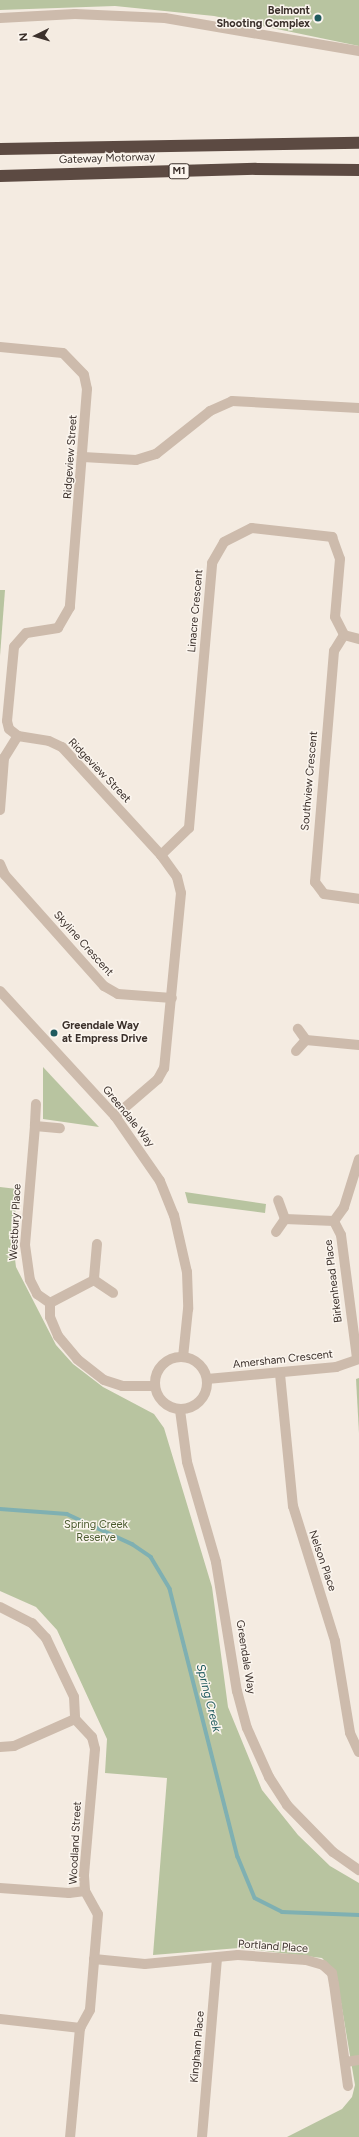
<!DOCTYPE html>
<style>
body{margin:0}
#map{position:relative;width:359px;height:2137px;overflow:hidden;background:#f4ebe1;font-family:Figtree,sans-serif}
div>[style]{position:absolute}
[style*='--x']{left:calc(var(--x)*1px);top:calc(var(--y)*1px);width:calc(var(--w)*1px);rotate:calc(var(--a)*1deg)}
.green>*{inset:0;background:#b8c4a0}
.stream>*{height:3.5px;margin:-1.75px;padding:0 1.75px;transform-origin:1.75px;border-radius:1.75px;background:#7fb0b2}
.minor>*{height:10px;margin:-5px;padding:0 5px;transform-origin:5px;border-radius:5px;background:#cdbbac}
.tertiary>*{height:10px;margin:-5px;padding:0 5px;transform-origin:5px;border-radius:5px;background:#cdbbac}
.tertiary>.ring{margin:-5px;padding:0;box-sizing:content-box;background:none;border:10px solid #cdbbac;border-radius:50%}
.motorway>*{height:12px;margin:-6px;padding:0 6px;transform-origin:6px;border-radius:6px;background:#5c4a42}
.dots>*{width:11px;height:11px;translate:-50% -50%;box-sizing:border-box;border:2px solid #fbf5ee;border-radius:50%}
span{translate:-50% -50%;white-space:nowrap;text-align:center;line-height:1.15;-webkit-text-stroke:3px #fbf5ee;paint-order:stroke}
.shield-label span{padding:1px 3px;background:#fbf5ee;border:1px solid;border-radius:3px;-webkit-text-stroke-width:0}
.shield-label{font-size:10px;color:#3b302b;font-weight:700}
.poi-label{font-size:11px;color:#3b302b;font-weight:700}
.right{translate:-100% -50%;text-align:right}
.left{translate:0 -50%;text-align:left}
.street-label{font-size:11px;color:#3b302b}
.park-label{font-size:11px;color:#4a5a2e}
.water-label{font-size:12px;color:#1f5a5e;font-style:italic}
.north{position:absolute;left:16px;top:16px;width:40px;height:40px;-webkit-text-stroke:3px #fbf5ee;paint-order:stroke;rotate:265deg;font-size:11px;font-weight:700;line-height:16px;text-align:center;color:#3b302b}
.north::after{content:'';display:block;margin:auto;width:14px;height:18px;background:#3b302b;clip-path:polygon(50% 0,100% 100%,50% 72%,0 100%)}
</style>
<div id="map">
<div class="green">
<div style="clip-path:polygon(0 0,359px 0,359px 46px,214px 16px,115px 6px,0 10px)"></div>
<div style="clip-path:polygon(0 590px,5px 590px,0 656px)"></div>
<div style="clip-path:polygon(43px 1067px,99px 1127px,43px 1119px)"></div>
<div style="clip-path:polygon(0 1187px,17px 1189px,13px 1243px,16px 1267px,56px 1345px,73px 1364px,103px 1387px,154px 1414px,164px 1428px,212px 1587px,228px 1707px,262px 1790px,298px 1835px,330px 1866px,359px 1883px,359px 2137px,287px 2137px,342px 2109px,352px 2097px,355px 2085px,336px 1973px,322px 1958px,239px 1948px,153px 1955px,167px 1778px,105px 1773px,107px 1739px,57px 1630px,36px 1607px,0 1591px)"></div>
<div style="clip-path:polygon(185px 1192px,266px 1204px,265px 1213px,188px 1203px)"></div>
<div style="clip-path:polygon(359px 1378px,359px 1433px,356px 1379px)"></div>
</div>
<div class="stream">
<div style="--x:0;--y:1509;--w:67;--a:4.3"></div>
<div style="--x:67;--y:1514;--w:72;--a:24.8"></div>
<div style="--x:132;--y:1544;--w:23;--a:34"></div>
<div style="--x:151;--y:1557;--w:37;--a:59"></div>
<div style="--x:170;--y:1589;--w:276;--a:75.8"></div>
<div style="--x:238;--y:1857;--w:44;--a:67.5"></div>
<div style="--x:255;--y:1898;--w:30;--a:27"></div>
<div style="--x:282;--y:1912;--w:77;--a:2.2"></div>
</div>
<div class="minor">
<div style="--x:0;--y:347;--w:63;--a:5.4"></div>
<div style="--x:63;--y:353;--w:30;--a:46"></div>
<div style="--x:84;--y:375;--w:14;--a:78"></div>
<div style="--x:87;--y:389;--w:219;--a:94.5"></div>
<div style="--x:70;--y:607;--w:24;--a:120"></div>
<div style="--x:58;--y:628;--w:32;--a:171"></div>
<div style="--x:26;--y:633;--w:18;--a:131"></div>
<div style="--x:14;--y:647;--w:74;--a:95.4"></div>
<div style="--x:7;--y:721;--w:8;--a:76"></div>
<div style="--x:9;--y:729;--w:11;--a:38"></div>
<div style="--x:18;--y:736;--w:31;--a:9"></div>
<div style="--x:49;--y:741;--w:14;--a:25"></div>
<div style="--x:62;--y:747;--w:147;--a:47.5"></div>
<div style="--x:161;--y:855;--w:27;--a:54"></div>
<div style="--x:177;--y:877;--w:16;--a:76"></div>
<div style="--x:181;--y:893;--w:176;--a:95.5"></div>
<div style="--x:164;--y:1068;--w:13;--a:119"></div>
<div style="--x:158;--y:1079;--w:57;--a:139.3"></div>
<div style="--x:83;--y:457;--w:53;--a:3.2"></div>
<div style="--x:136;--y:460;--w:21;--a:-17"></div>
<div style="--x:156;--y:454;--w:69;--a:-38.5"></div>
<div style="--x:210;--y:411;--w:24;--a:-24"></div>
<div style="--x:232;--y:401;--w:127;--a:3.2"></div>
<div style="--x:344;--y:635;--w:19;--a:122"></div>
<div style="--x:334;--y:651;--w:232;--a:94.7"></div>
<div style="--x:315;--y:882;--w:15;--a:53"></div>
<div style="--x:324;--y:894;--w:35;--a:8"></div>
<div style="--x:0;--y:810;--w:52;--a:-85.6"></div>
<div style="--x:4;--y:758;--w:26;--a:-58"></div>
<div style="--x:161;--y:855;--w:39;--a:-44"></div>
<div style="--x:189;--y:828;--w:266;--a:-85"></div>
<div style="--x:212;--y:563;--w:24;--a:-60"></div>
<div style="--x:224;--y:542;--w:31;--a:-27"></div>
<div style="--x:252;--y:528;--w:81;--a:6.4"></div>
<div style="--x:332;--y:537;--w:23;--a:70"></div>
<div style="--x:340;--y:559;--w:58;--a:94.9"></div>
<div style="--x:335;--y:617;--w:20;--a:63"></div>
<div style="--x:344;--y:635;--w:16;--a:15"></div>
<div style="--x:0;--y:864;--w:12;--a:66"></div>
<div style="--x:5;--y:875;--w:149;--a:48.3"></div>
<div style="--x:104;--y:986;--w:16;--a:30"></div>
<div style="--x:118;--y:994;--w:54;--a:4.2"></div>
<div style="--x:306;--y:1040;--w:53;--a:5.4"></div>
<div style="--x:296;--y:1051;--w:15;--a:-48"></div>
<div style="--x:306;--y:1040;--w:14;--a:-126"></div>
<div style="--x:36;--y:1104;--w:22;--a:93"></div>
<div style="--x:35;--y:1126;--w:25;--a:5"></div>
<div style="--x:35;--y:1126;--w:119;--a:94.8"></div>
<div style="--x:25;--y:1245;--w:35;--a:82"></div>
<div style="--x:30;--y:1280;--w:16;--a:63"></div>
<div style="--x:37;--y:1294;--w:16;--a:35"></div>
<div style="--x:50;--y:1303;--w:14;--a:90"></div>
<div style="--x:50;--y:1317;--w:21;--a:67"></div>
<div style="--x:58;--y:1336;--w:30;--a:50"></div>
<div style="--x:77;--y:1359;--w:34;--a:38"></div>
<div style="--x:104;--y:1380;--w:19;--a:18"></div>
<div style="--x:122;--y:1386;--w:33;--a:0"></div>
<div style="--x:285;--y:1219;--w:49;--a:2.3"></div>
<div style="--x:276;--y:1232;--w:16;--a:-55"></div>
<div style="--x:285;--y:1219;--w:20;--a:-110"></div>
<div style="--x:97;--y:1244;--w:36;--a:95"></div>
<div style="--x:94;--y:1280;--w:23;--a:34"></div>
<div style="--x:50;--y:1303;--w:50;--a:-27.6"></div>
<div style="--x:357;--y:1358;--w:124;--a:-97.4"></div>
<div style="--x:341;--y:1235;--w:16;--a:-117"></div>
<div style="--x:334;--y:1221;--w:17;--a:-54"></div>
<div style="--x:344;--y:1207;--w:50;--a:-72.6"></div>
<div style="--x:280;--y:1374;--w:133;--a:84.4"></div>
<div style="--x:293;--y:1506;--w:141;--a:72.7"></div>
<div style="--x:335;--y:1641;--w:93;--a:80.7"></div>
<div style="--x:350;--y:1733;--w:21;--a:65"></div>
<div style="--x:0;--y:1607;--w:36;--a:27"></div>
<div style="--x:32;--y:1623;--w:21;--a:47"></div>
<div style="--x:46;--y:1638;--w:65;--a:64.6"></div>
<div style="--x:74;--y:1697;--w:22;--a:87"></div>
<div style="--x:75;--y:1719;--w:25;--a:47"></div>
<div style="--x:92;--y:1737;--w:12;--a:76"></div>
<div style="--x:95;--y:1749;--w:127;--a:95"></div>
<div style="--x:84;--y:1876;--w:15;--a:86"></div>
<div style="--x:85;--y:1891;--w:26;--a:61"></div>
<div style="--x:98;--y:1914;--w:96;--a:94.8"></div>
<div style="--x:90;--y:2010;--w:21;--a:119"></div>
<div style="--x:80;--y:2028;--w:109;--a:95.2"></div>
<div style="--x:0;--y:1747;--w:14;--a:-4"></div>
<div style="--x:14;--y:1746;--w:67;--a:-23.9"></div>
<div style="--x:0;--y:1888;--w:69;--a:4.1"></div>
<div style="--x:69;--y:1893;--w:16;--a:-7"></div>
<div style="--x:94;--y:1959;--w:51;--a:5.6"></div>
<div style="--x:145;--y:1964;--w:93;--a:-5.5"></div>
<div style="--x:238;--y:1955;--w:68;--a:4.2"></div>
<div style="--x:306;--y:1960;--w:18;--a:16"></div>
<div style="--x:323;--y:1965;--w:12;--a:42"></div>
<div style="--x:332;--y:1973;--w:11;--a:80"></div>
<div style="--x:334;--y:1984;--w:103;--a:82.2"></div>
<div style="--x:0;--y:2019;--w:81;--a:6.4"></div>
<div style="--x:346;--y:2062;--w:13;--a:-9"></div>
<div style="--x:202;--y:2137;--w:180;--a:-85.2"></div>
</div>
<div class="tertiary">
<div style="--x:0;--y:18;--w:75;--a:-3.1"></div>
<div style="--x:75;--y:14;--w:90;--a:2.5"></div>
<div style="--x:165;--y:18;--w:197;--a:9.7"></div>
<div style="--x:0;--y:991;--w:170;--a:47.4"></div>
<div style="--x:115;--y:1116;--w:79;--a:55.3"></div>
<div style="--x:160;--y:1181;--w:37;--a:68"></div>
<div style="--x:174;--y:1215;--w:58;--a:77.2"></div>
<div style="--x:187;--y:1272;--w:37;--a:88"></div>
<div style="--x:188;--y:1309;--w:48;--a:95.9"></div>
<div class="ring" style="left:155px;top:1357px;width:42px;height:42px"></div>
<div style="--x:207;--y:1379;--w:130;--a:-5.3"></div>
<div style="--x:336;--y:1367;--w:24;--a:-19"></div>
<div style="--x:180;--y:1410;--w:52;--a:82.3"></div>
<div style="--x:187;--y:1462;--w:104;--a:73.8"></div>
<div style="--x:216;--y:1562;--w:131;--a:80.8"></div>
<div style="--x:237;--y:1691;--w:38;--a:75"></div>
<div style="--x:247;--y:1728;--w:54;--a:65.8"></div>
<div style="--x:269;--y:1777;--w:33;--a:57"></div>
<div style="--x:287;--y:1805;--w:66;--a:45.6"></div>
<div style="--x:333;--y:1852;--w:32;--a:35"></div>
</div>
<div class="motorway">
<div style="--x:0;--y:149;--w:359;--a:-1"></div>
<div style="--x:0;--y:176;--w:256;--a:-1.6"></div>
<div style="--x:256;--y:169;--w:103;--a:0.6"></div>
</div>
<div class="dots">
<div style="left:318px;top:18px;background:#1f5a5e"></div>
<div style="left:54px;top:1033px;background:#1f5a5e"></div>
</div>
<div class="shield-label">
<span style="left:179px;top:171px">M1</span>
</div>
<div class="poi-label">
<span class="right" style="left:310px;top:18px">Belmont<br>Shooting Complex</span>
<span class="left" style="left:62px;top:1033px">Greendale Way<br>at Empress Drive</span>
</div>
<div class="street-label">
<span style="left:107px;top:159px;rotate:-2deg">Gateway Motorway</span>
<span style="left:71px;top:457px;rotate:-86deg">Ridgeview Street</span>
<span style="left:196px;top:611px;rotate:-85deg">Linacre Crescent</span>
<span style="left:99px;top:771px;rotate:46deg">Ridgeview Street</span>
<span style="left:310px;top:781px;rotate:-85deg">Southview Crescent</span>
<span style="left:83px;top:944px;rotate:48deg">Skyline Crescent</span>
<span style="left:128px;top:1117px;rotate:51deg">Greendale Way</span>
<span style="left:16px;top:1222px;rotate:-87deg">Westbury Place</span>
<span style="left:334px;top:1281px;rotate:-97deg">Birkenhead Place</span>
<span style="left:283px;top:1360px;rotate:-6deg">Amersham Crescent</span>
<span style="left:322px;top:1561px;rotate:71deg">Nelson Place</span>
<span style="left:245px;top:1657px;rotate:81deg">Greendale Way</span>
<span style="left:76px;top:1843px;rotate:-87deg">Woodland Street</span>
<span style="left:273px;top:1947px;rotate:4deg">Portland Place</span>
<span style="left:198px;top:2047px;rotate:-85deg">Kingham Place</span>
</div>
<div class="park-label">
<span style="left:96px;top:1532px">Spring Creek<br>Reserve</span>
</div>
<div class="water-label">
<span style="left:208px;top:1698px;rotate:76deg">Spring Creek</span>
</div>
<div class="north">N</div>
</div>
